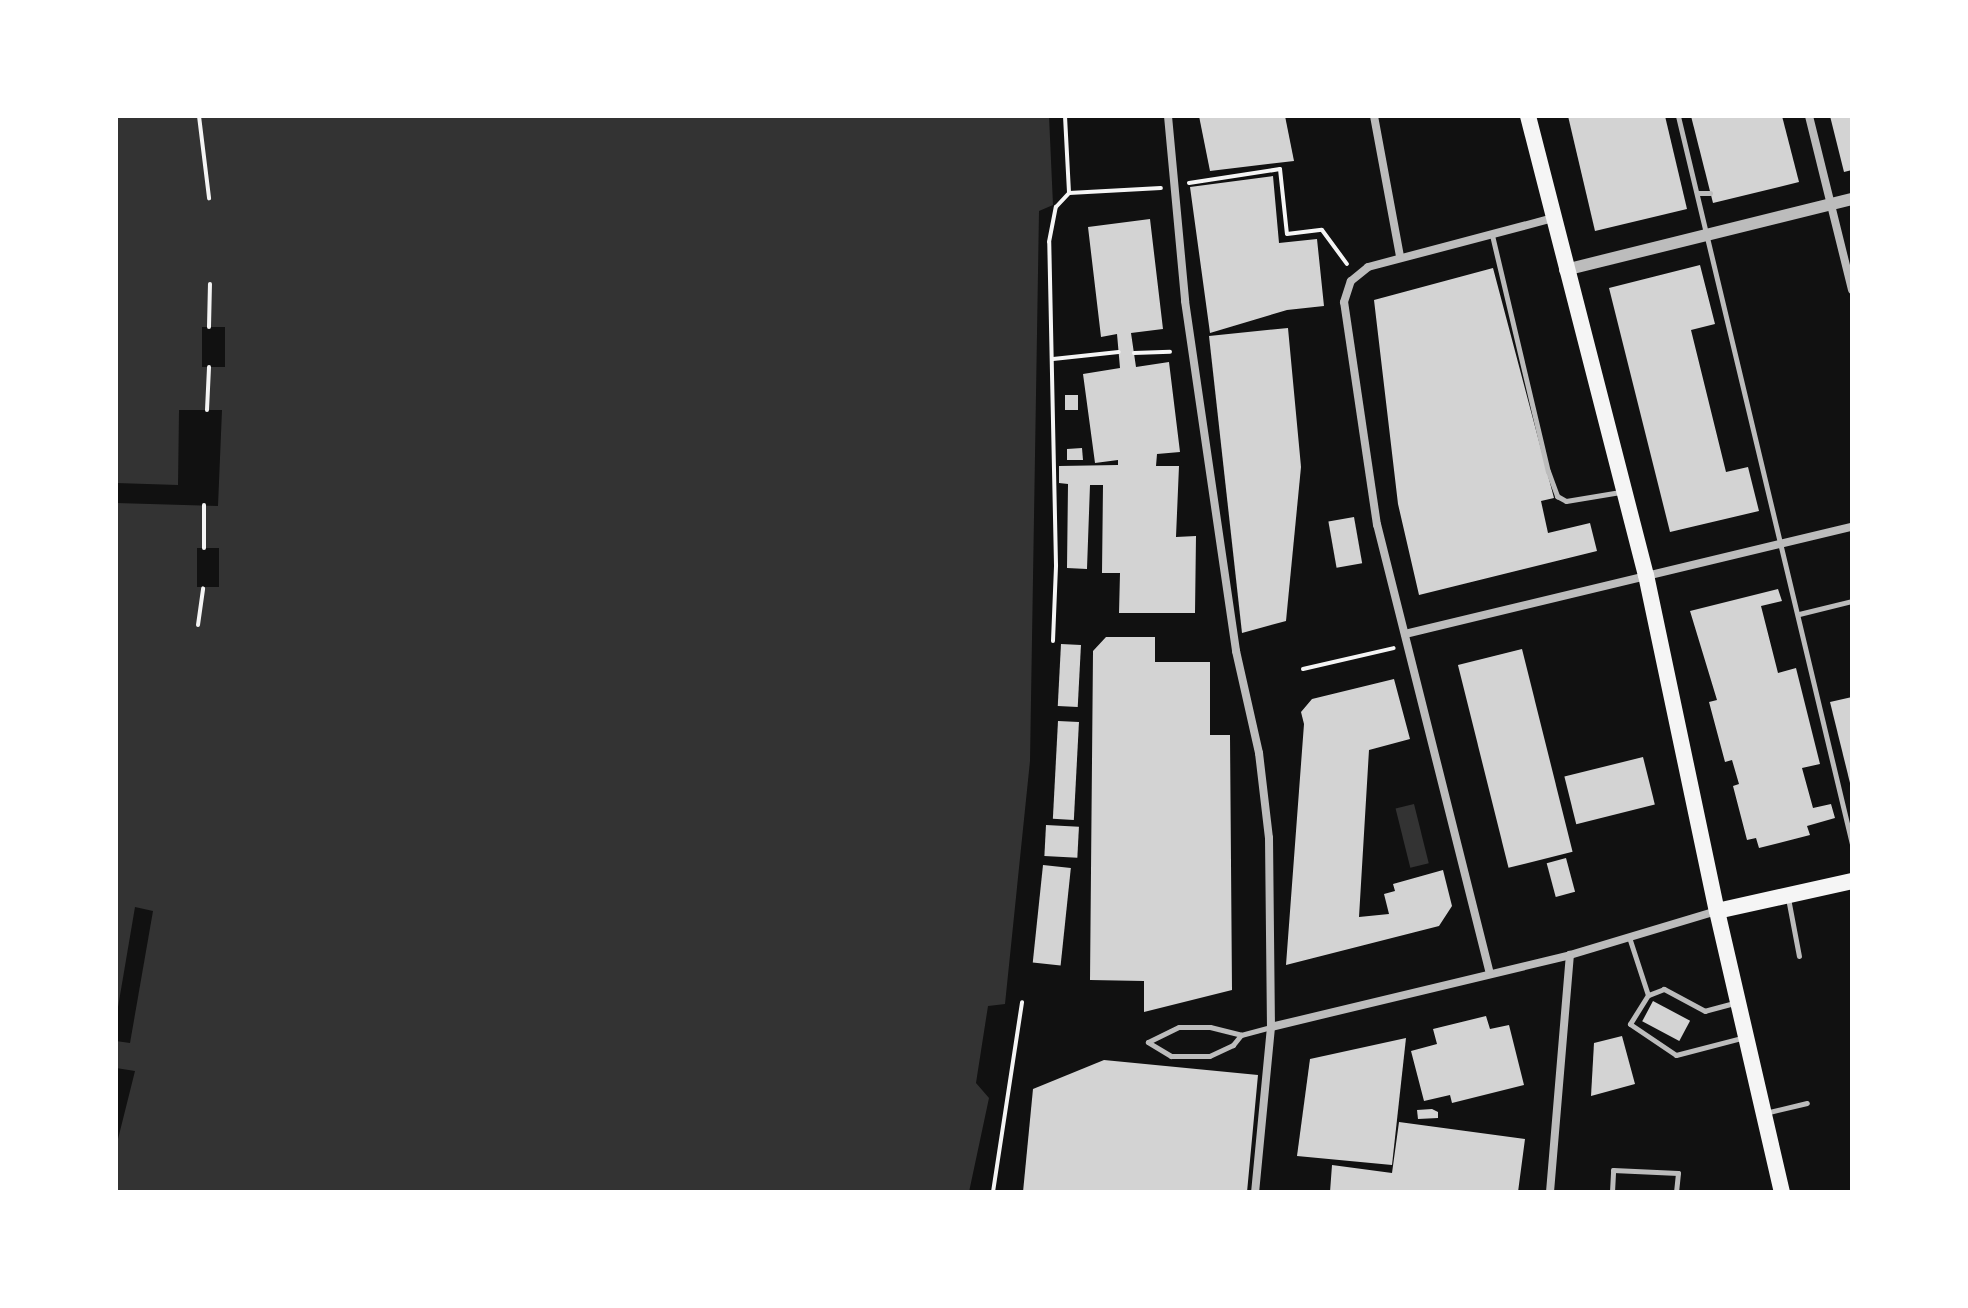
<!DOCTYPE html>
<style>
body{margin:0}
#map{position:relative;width:1968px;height:1308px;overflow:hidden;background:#111;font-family:Montserrat,sans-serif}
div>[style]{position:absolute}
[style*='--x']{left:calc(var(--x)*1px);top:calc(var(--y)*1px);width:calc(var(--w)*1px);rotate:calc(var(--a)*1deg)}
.water>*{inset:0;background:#333;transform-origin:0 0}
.pier>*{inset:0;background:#111;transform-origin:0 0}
.building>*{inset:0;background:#d3d3d3;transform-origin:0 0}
.path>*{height:4px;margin:-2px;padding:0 2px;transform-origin:2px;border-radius:2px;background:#f5f5f5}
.service>*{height:5px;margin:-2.5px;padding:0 2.5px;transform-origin:2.5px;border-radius:2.5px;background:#bcbcbc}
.minor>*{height:8px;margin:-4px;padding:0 4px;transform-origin:4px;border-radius:4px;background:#bcbcbc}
.tertiary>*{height:12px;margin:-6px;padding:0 6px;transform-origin:6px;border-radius:6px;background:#bcbcbc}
.primary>*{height:16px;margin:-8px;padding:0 8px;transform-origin:8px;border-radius:8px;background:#f5f5f5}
span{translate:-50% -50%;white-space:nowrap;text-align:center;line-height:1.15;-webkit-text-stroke:6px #fff;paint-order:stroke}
.frame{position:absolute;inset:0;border:118px solid #fff;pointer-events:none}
</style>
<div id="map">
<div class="water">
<div style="clip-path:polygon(116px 116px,1049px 116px,1053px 205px,1039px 211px,1030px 761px,1005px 1004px,988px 1006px,976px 1083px,989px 1098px,969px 1192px,116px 1192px,116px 1147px,135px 1071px,116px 1068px)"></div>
<div style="left:1414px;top:804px;width:61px;height:19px;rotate:76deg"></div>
</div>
<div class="pier">
<div style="left:202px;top:327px;width:23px;height:40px"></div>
<div style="clip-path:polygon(179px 410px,222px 410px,218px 506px,116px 503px,116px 483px,178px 485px)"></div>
<div style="left:197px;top:548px;width:22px;height:39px"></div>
<div style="clip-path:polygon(135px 907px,153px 911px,130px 1043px,116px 1041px,116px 1019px)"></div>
</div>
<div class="building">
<div style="clip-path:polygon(1199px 116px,1285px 116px,1294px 161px,1210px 171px)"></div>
<div style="clip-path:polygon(1568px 116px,1665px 116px,1687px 209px,1595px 231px)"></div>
<div style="clip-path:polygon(1691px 116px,1782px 116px,1799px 182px,1713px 203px)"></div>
<div style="clip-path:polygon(1830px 116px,1852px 116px,1852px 170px,1844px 172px)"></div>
<div style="clip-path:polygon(1273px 176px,1279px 243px,1317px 239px,1324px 306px,1287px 310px,1210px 333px,1190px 187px)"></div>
<div style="clip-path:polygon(1150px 219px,1163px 329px,1131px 333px,1136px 367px,1169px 362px,1180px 452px,1157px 454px,1156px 466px,1179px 466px,1176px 537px,1196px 536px,1195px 613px,1119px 613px,1120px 573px,1102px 573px,1103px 485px,1090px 485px,1087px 569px,1067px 568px,1068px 484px,1059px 483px,1059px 466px,1118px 465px,1118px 460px,1095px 463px,1083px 374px,1120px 368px,1117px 334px,1101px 337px,1088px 227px)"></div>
<div style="clip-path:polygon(1700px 265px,1715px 324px,1691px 330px,1726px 472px,1748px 467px,1759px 511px,1670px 532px,1609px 288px)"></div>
<div style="clip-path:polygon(1493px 268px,1554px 498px,1541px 501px,1548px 533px,1590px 523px,1597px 551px,1419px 595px,1398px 504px,1374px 300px)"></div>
<div style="clip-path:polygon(1288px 328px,1301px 467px,1286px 621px,1242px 633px,1209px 336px)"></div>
<div style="left:1065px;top:395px;width:13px;height:15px"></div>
<div style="clip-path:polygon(1082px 448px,1083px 460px,1067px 460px,1067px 449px)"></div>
<div style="left:1354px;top:517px;width:47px;height:26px;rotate:80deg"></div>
<div style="clip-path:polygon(1778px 589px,1782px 601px,1761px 606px,1778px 673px,1796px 668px,1820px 764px,1802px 768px,1813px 808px,1831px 804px,1835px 818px,1807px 826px,1810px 835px,1759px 848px,1756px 838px,1747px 840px,1733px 786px,1739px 784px,1732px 760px,1725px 762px,1709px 702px,1717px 700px,1690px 611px)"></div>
<div style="clip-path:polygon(1106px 637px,1155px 637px,1155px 662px,1210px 662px,1210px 735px,1230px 735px,1232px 990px,1144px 1012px,1144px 981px,1090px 980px,1093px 651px)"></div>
<div style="left:1061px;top:644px;width:20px;height:62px;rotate:3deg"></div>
<div style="left:1522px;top:649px;width:209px;height:66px;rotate:76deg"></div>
<div style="clip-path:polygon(1394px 679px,1410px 739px,1369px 750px,1359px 917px,1389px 914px,1384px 894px,1395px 891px,1393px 884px,1443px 870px,1452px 906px,1439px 926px,1286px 965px,1304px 724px,1301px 712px,1312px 699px)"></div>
<div style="clip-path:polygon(1852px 697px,1852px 786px,1851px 787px,1830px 702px)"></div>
<div style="left:1058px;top:721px;width:21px;height:98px;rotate:3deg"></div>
<div style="left:1643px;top:757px;width:49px;height:81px;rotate:76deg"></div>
<div style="left:1046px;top:825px;width:33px;height:31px;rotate:3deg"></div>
<div style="left:1566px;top:858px;width:35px;height:20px;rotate:75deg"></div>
<div style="left:1043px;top:865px;width:28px;height:98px;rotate:6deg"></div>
<div style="left:1653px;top:1001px;width:42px;height:23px;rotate:28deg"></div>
<div style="clip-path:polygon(1486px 1016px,1490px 1029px,1509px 1025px,1524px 1085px,1452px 1103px,1450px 1095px,1424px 1101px,1411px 1051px,1437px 1044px,1433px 1029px)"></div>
<div style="clip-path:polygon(1622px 1036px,1635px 1084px,1591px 1096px,1594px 1043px)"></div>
<div style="clip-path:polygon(1406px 1038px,1392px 1165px,1297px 1156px,1310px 1059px)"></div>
<div style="clip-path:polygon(1104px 1060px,1258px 1075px,1247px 1192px,1023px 1192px,1033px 1089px)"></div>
<div style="clip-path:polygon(1432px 1109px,1438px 1112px,1438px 1118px,1418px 1119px,1417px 1110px)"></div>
<div style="clip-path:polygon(1399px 1122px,1525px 1139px,1518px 1192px,1330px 1192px,1332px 1165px,1392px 1173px)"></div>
</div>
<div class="path">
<div style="--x:199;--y:116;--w:83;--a:83"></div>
<div style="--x:1065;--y:116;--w:77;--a:87"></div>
<div style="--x:1069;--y:193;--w:92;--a:-3.1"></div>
<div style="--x:1189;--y:183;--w:92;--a:-8.7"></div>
<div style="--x:1280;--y:169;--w:65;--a:83.9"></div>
<div style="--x:1287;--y:234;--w:35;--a:-7"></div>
<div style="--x:1322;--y:230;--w:42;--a:53.7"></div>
<div style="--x:209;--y:327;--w:43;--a:-88.7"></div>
<div style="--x:1134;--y:353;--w:36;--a:-2"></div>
<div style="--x:1053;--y:359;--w:66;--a:-6.1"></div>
<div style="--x:207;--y:410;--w:43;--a:-87.3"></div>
<div style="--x:204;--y:548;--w:43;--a:-90"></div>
<div style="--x:198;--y:625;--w:37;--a:-82"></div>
<div style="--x:1053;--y:641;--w:76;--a:-87.7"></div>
<div style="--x:1056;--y:565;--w:323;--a:-91.2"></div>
<div style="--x:1049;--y:242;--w:36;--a:-79"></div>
<div style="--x:1056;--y:207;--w:19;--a:-47"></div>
<div style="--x:1303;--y:669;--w:93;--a:-13"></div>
<div style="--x:993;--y:1192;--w:192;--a:-81.3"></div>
</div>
<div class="service">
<div style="--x:1678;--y:116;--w:749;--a:76.56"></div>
<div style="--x:1697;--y:193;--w:13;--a:0"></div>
<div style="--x:1492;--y:235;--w:243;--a:76.7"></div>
<div style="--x:1548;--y:471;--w:27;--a:70"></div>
<div style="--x:1557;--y:496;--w:10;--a:29"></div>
<div style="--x:1566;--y:501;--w:55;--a:-9.5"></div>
<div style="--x:1799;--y:614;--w:55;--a:-13.8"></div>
<div style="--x:1788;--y:898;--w:59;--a:79.3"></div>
<div style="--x:1629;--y:937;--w:61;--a:71.9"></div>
<div style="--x:1734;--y:1003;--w:30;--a:165"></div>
<div style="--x:1705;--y:1011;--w:47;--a:-151.8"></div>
<div style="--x:1664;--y:989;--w:17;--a:159"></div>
<div style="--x:1648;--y:995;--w:34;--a:122"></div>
<div style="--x:1630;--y:1024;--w:55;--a:34"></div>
<div style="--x:1676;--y:1055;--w:71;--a:-14.6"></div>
<div style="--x:1241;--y:1035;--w:13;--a:129"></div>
<div style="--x:1233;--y:1045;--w:26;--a:155"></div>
<div style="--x:1209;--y:1056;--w:38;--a:180"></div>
<div style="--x:1171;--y:1056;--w:27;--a:-149"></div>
<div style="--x:1148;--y:1042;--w:34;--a:-26"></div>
<div style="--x:1179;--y:1027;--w:31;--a:0"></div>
<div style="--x:1210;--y:1027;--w:32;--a:14"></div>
<div style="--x:1241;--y:1035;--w:31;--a:-15"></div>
<div style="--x:1765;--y:1113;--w:43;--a:-13.4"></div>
<div style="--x:1612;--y:1192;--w:22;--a:-87"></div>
<div style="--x:1613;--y:1170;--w:65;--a:2.6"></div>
<div style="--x:1678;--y:1173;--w:19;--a:96"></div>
</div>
<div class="minor">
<div style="--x:1168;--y:116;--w:186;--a:84.7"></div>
<div style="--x:1185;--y:301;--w:354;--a:81.7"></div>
<div style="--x:1236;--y:651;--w:105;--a:77.3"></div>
<div style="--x:1259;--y:753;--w:86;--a:83.3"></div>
<div style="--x:1269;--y:838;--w:189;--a:89.4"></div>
<div style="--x:1271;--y:1027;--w:166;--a:95.5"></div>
<div style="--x:1374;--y:116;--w:142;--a:79.5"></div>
<div style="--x:1809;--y:116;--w:179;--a:76.1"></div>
<div style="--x:1405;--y:634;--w:460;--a:-13.5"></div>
<div style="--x:1490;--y:974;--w:463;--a:-104.1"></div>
<div style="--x:1377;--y:525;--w:225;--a:-98.4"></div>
<div style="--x:1344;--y:302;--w:22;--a:-72"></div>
<div style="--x:1351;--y:281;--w:22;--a:-39"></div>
<div style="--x:1368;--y:267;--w:191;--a:-14.8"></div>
<div style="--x:1271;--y:1027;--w:308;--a:-13.5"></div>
<div style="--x:1570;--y:955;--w:153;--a:-16.7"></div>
<div style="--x:1550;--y:1192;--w:238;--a:-85.2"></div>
</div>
<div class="tertiary">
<div style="--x:1565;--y:270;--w:296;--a:-13.9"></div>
</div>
<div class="primary">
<div style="--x:1528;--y:116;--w:474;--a:75.6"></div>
<div style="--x:1646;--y:575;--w:343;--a:78.1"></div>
<div style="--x:1717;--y:911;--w:288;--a:77"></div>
<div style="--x:1717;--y:911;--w:138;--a:-12.5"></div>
</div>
<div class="frame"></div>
</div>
